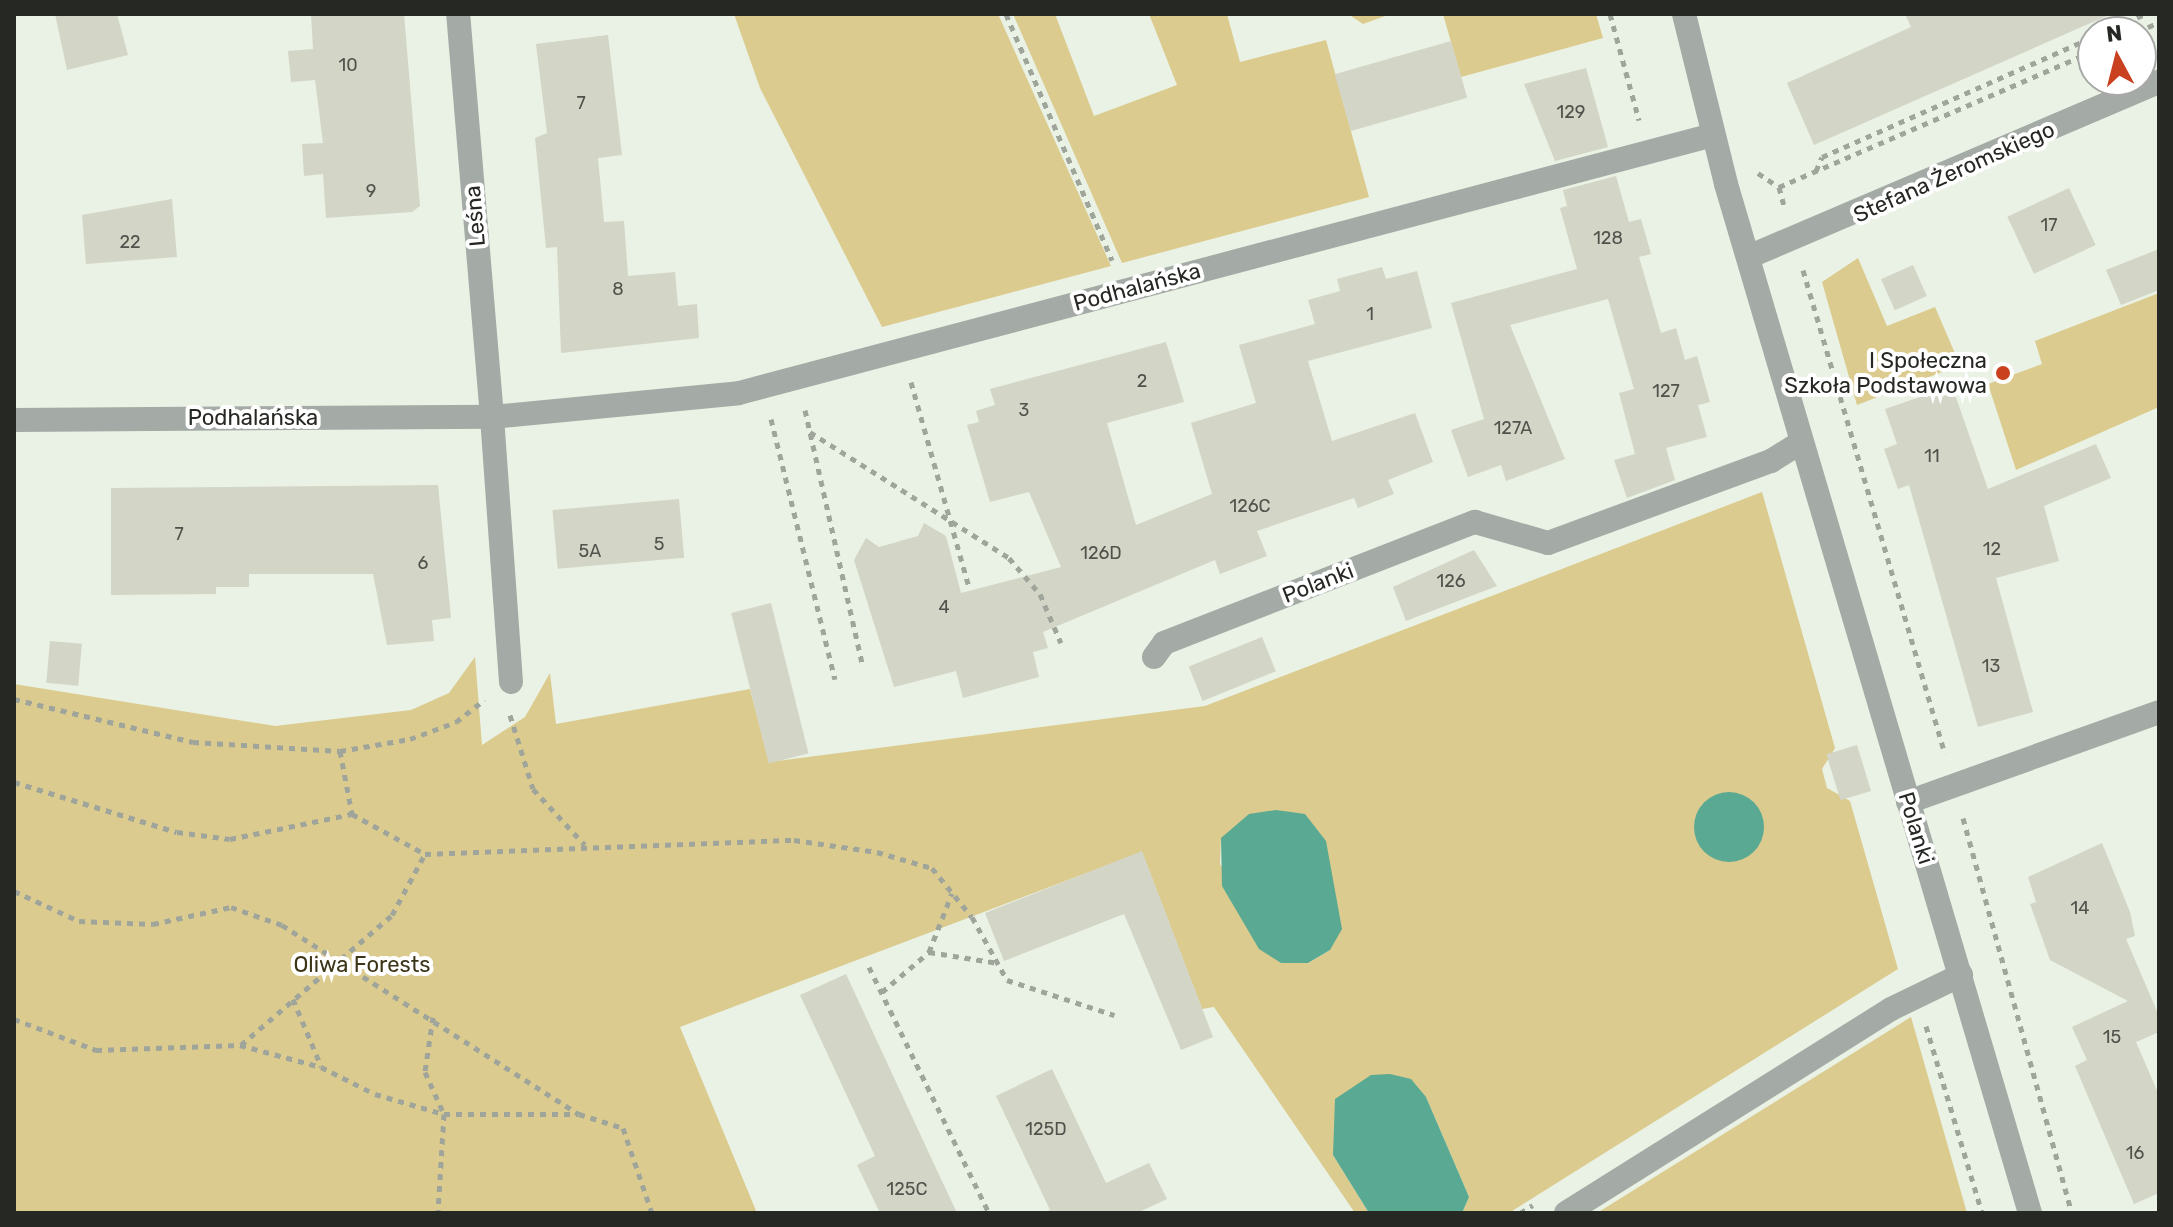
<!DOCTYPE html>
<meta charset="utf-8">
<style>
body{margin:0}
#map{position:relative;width:2173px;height:1227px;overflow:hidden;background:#e9f2e4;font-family:Rubik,sans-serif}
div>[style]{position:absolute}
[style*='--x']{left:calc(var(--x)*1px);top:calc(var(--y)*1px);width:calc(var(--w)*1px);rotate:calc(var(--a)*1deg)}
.green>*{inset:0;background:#dccb8e}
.water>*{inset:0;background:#59a993}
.round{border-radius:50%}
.building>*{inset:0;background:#d3d5c6;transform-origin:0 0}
.path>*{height:5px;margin-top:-2.5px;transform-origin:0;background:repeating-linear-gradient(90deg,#9fa59b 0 6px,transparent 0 12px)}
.service>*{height:24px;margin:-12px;padding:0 12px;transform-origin:12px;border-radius:12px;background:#a4aaa5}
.minor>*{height:24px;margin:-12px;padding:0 12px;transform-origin:12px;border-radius:12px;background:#a4aaa5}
.tertiary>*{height:24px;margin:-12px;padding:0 12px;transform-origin:12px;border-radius:12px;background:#a4aaa5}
.dots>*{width:22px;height:22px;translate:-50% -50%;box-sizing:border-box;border:4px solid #fff;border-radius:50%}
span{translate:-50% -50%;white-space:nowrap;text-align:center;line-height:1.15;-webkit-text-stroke:8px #fff;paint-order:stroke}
.number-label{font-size:18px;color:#50534c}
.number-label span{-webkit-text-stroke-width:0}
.street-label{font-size:22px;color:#252823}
.poi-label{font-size:22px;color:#252823}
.right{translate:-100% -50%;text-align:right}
.park-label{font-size:22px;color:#3c3416}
.frame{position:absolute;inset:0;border:16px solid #252823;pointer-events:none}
.north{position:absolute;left:2077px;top:16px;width:80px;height:80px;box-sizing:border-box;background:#fff;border:2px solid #a8a9a7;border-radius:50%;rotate:353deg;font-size:22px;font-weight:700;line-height:32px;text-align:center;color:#252823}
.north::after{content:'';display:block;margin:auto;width:28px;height:36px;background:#ca411f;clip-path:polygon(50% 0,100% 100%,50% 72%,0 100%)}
</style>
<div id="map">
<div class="green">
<div style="clip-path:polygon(734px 14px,998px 14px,1111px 266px,882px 327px,760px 88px)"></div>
<div style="clip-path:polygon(1013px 14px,1055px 14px,1094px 116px,1177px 85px,1149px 14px,1227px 14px,1240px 62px,1326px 40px,1369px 197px,1122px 263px)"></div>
<div style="clip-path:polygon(1348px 14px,1391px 14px,1363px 24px)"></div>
<div style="clip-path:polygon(1443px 14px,1596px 14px,1603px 38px,1461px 77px)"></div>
<div style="clip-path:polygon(1858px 258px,1887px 326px,1935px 307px,1960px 365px,1857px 405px,1822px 282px)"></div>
<div style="clip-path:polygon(2159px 293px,2159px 407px,2016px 470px,1988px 384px,2042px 364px,2035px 341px)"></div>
<div style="clip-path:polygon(evenodd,1762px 492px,1835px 748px,1822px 769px,1827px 788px,1850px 801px,1898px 969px,1509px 1213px,1462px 1213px,1469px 1197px,1426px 1097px,1333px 1155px,1369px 1213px,1355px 1213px,1214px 1007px,1202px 1009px,1142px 852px,680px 1027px,757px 1213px,14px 1213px,14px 684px,275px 726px,411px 710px,449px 693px,475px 657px,482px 745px,525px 717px,550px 673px,556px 724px,750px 689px,769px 762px,1205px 706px,1762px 492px,1221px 838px,1330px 950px,1308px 963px,1281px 963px,1220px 864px,1221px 838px)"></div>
<div style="clip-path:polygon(1911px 1017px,1967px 1213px,1597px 1213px)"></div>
</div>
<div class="water">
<div class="round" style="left:1694px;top:792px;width:70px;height:70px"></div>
<div style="clip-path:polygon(1276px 810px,1305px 814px,1326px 841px,1342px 929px,1330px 950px,1308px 963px,1281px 963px,1259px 949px,1222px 886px,1221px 838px,1249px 814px)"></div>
<div style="clip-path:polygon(1390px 1074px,1411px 1079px,1426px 1097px,1469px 1197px,1462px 1213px,1369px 1213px,1333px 1155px,1335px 1099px,1371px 1075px)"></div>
</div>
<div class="building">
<div style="clip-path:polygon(55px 14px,117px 14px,128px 55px,67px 70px)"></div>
<div style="clip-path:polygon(311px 14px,404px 14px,420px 206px,412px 212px,326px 218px,323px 174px,304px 176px,302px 144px,323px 143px,315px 80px,291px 82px,288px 51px,313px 49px)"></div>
<div style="clip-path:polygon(1905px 14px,2111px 14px,1814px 145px,1787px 83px,1911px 27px)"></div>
<div style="clip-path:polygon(608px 35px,622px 155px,598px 158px,604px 222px,624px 221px,628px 276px,675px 272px,678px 306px,697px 304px,699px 338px,561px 353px,557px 247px,546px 248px,535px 138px,547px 133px,536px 44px)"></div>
<div style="left:1451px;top:41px;width:59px;height:121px;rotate:74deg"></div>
<div style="clip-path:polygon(1586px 68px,1608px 147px,1555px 161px,1524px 84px)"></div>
<div style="clip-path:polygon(1616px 176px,1629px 222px,1641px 219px,1651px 254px,1639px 257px,1661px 333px,1676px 328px,1685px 360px,1697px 356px,1710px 402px,1698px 405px,1707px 437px,1666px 448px,1675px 480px,1627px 498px,1614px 460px,1635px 454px,1619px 393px,1634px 389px,1608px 299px,1510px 325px,1565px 459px,1506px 481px,1501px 465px,1468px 477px,1451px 430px,1484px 419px,1451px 303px,1577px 269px,1560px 208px,1567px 206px,1563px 190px)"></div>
<div style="left:2069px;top:188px;width:63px;height:68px;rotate:65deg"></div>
<div style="clip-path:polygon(172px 199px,177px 257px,86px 264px,82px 215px)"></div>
<div style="clip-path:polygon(2159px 249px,2159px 290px,2121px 305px,2106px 270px)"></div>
<div style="left:1913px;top:265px;width:34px;height:35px;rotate:66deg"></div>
<div style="clip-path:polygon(1382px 267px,1386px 279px,1417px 271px,1432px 328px,1308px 361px,1332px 441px,1415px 413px,1433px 462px,1388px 480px,1394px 494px,1358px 508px,1354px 498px,1257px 531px,1267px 556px,1220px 574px,1215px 560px,1043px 632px,1048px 648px,1033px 652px,1039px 677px,963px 698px,956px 671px,894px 687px,854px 560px,866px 538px,879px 547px,918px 536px,924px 523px,946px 536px,961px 593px,1061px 567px,1029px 492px,990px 502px,967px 425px,979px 422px,976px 411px,995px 405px,990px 389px,1166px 342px,1184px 402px,1107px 423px,1136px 525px,1212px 494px,1191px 423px,1256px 403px,1239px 345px,1315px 324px,1308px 300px,1340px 291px,1337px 279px)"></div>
<div style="clip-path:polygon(1952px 386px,1988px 489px,2096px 444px,2111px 478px,2044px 506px,2059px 561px,1996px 578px,2033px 712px,1978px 727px,1909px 485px,1898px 489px,1884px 449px,1897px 444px,1885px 409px)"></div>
<div style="clip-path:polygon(438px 485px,451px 618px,432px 620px,434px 641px,387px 645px,373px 574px,249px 574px,249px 587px,216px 587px,216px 594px,111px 595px,111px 488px)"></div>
<div style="left:679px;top:499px;width:59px;height:127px;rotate:85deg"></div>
<div style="clip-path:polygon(1474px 550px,1497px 586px,1406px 621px,1393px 587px)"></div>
<div style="left:771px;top:603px;width:155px;height:41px;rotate:76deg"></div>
<div style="left:1262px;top:637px;width:37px;height:79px;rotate:68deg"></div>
<div style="left:50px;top:641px;width:32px;height:42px;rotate:5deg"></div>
<div style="left:1857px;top:745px;width:48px;height:32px;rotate:73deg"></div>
<div style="clip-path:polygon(2102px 843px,2130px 912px,2135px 936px,2126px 939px,2159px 1016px,2159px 1032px,2136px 1042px,2159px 1095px,2159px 1193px,2134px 1204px,2075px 1066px,2087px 1060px,2072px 1027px,2128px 1001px,2050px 960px,2030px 904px,2036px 902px,2028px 877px)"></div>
<div style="clip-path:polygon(1142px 851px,1213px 1037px,1181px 1050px,1124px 914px,1004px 961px,985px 913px)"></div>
<div style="clip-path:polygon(846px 974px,927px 1149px,957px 1213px,880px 1213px,857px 1165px,875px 1156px,800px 995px)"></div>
<div style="clip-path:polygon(1052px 1069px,1106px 1183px,1149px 1163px,1167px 1199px,1137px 1213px,1043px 1213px,1050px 1210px,996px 1096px)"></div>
</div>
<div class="path">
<div style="--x:1006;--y:14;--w:268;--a:66.7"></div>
<div style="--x:1610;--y:14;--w:110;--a:74.7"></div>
<div style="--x:2104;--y:32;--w:45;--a:-23.7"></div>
<div style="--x:2137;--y:32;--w:24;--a:-24"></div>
<div style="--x:1816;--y:171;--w:15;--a:-67"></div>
<div style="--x:1822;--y:157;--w:296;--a:-23.9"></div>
<div style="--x:1758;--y:173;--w:25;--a:34"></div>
<div style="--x:1779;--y:187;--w:20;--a:75"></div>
<div style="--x:1779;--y:187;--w:342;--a:-23.4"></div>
<div style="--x:1803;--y:270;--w:504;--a:73.65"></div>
<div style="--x:911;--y:382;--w:210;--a:74.2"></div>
<div style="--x:805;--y:410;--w:259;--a:77.3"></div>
<div style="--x:771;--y:419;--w:268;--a:76.2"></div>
<div style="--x:810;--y:432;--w:236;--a:32.3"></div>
<div style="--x:1009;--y:558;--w:48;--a:49.3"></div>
<div style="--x:1040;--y:594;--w:53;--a:66.8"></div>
<div style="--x:14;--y:699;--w:184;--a:13.5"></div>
<div style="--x:193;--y:742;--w:147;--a:3.5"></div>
<div style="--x:340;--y:751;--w:71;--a:-9.7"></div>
<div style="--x:410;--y:739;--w:49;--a:-20.3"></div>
<div style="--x:456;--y:722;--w:36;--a:-38"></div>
<div style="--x:510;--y:715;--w:77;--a:72.7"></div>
<div style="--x:533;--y:789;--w:76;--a:47.1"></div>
<div style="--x:340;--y:751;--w:64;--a:79.2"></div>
<div style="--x:14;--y:782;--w:170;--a:17.1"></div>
<div style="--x:177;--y:832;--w:53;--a:7.5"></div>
<div style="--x:230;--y:839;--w:125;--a:-11.6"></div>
<div style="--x:352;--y:814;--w:83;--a:28.7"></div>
<div style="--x:425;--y:854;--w:369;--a:-2.2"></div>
<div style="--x:794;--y:840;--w:84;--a:8.2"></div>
<div style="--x:877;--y:852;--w:57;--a:16.2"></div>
<div style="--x:932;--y:868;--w:63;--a:50.8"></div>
<div style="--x:972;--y:917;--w:72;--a:60.9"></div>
<div style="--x:1007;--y:980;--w:113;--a:18.1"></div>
<div style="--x:1963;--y:818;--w:410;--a:74.6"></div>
<div style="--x:14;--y:891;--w:72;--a:24.8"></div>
<div style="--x:79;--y:921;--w:74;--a:2.3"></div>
<div style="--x:153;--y:924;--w:80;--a:-12.3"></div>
<div style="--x:231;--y:907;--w:54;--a:19.4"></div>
<div style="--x:282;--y:925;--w:352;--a:32.5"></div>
<div style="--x:579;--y:1114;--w:46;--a:17.7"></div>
<div style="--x:623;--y:1128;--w:90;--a:71.2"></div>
<div style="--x:929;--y:952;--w:70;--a:9.1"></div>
<div style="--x:869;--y:967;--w:274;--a:64"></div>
<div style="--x:882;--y:992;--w:62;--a:-40.4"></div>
<div style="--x:929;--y:952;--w:63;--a:-68.7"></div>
<div style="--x:293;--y:999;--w:73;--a:67.3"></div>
<div style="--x:433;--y:1017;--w:56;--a:98.3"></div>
<div style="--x:425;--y:1072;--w:46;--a:65.7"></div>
<div style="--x:444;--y:1114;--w:99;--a:93.5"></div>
<div style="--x:14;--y:1019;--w:88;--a:20.7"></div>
<div style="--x:96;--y:1050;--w:144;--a:-2"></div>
<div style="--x:240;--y:1045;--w:84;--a:15.2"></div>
<div style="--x:321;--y:1067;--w:60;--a:26.6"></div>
<div style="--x:375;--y:1094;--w:72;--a:16.2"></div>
<div style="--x:444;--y:1114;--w:134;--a:0"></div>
<div style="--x:1926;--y:1026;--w:195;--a:73.3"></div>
<div style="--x:241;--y:1045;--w:199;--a:-40.7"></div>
<div style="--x:392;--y:915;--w:69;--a:-61.6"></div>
<div style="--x:1520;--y:1213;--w:15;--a:-32"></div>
</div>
<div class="service">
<div style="--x:1154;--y:657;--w:17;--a:-54"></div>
<div style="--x:1164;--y:643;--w:334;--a:-21.3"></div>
<div style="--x:1475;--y:522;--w:76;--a:16"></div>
<div style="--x:1548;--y:543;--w:238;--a:-20.2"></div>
<div style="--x:1771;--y:461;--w:36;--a:-32"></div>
<div style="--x:1566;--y:1213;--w:384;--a:-32.1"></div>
<div style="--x:1891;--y:1009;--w:78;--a:-25.9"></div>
</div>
<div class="minor">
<div style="--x:1748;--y:257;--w:447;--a:-23.1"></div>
<div style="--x:14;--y:420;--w:478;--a:-0.4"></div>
<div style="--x:492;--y:417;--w:404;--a:-94.8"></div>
<div style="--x:511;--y:682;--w:266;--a:-94.1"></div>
<div style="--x:492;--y:417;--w:248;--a:-5.5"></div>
<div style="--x:739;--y:393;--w:1008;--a:-14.84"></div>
<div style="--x:1908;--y:802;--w:267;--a:-19.7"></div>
</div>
<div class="tertiary">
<div style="--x:1684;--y:14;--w:175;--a:76.1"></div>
<div style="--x:1726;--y:184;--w:1073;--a:73.54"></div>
</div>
<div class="dots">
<div style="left:2003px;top:373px;background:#ca411f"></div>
</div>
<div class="number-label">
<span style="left:348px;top:65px">10</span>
<span style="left:581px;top:103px">7</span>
<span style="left:1571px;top:112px">129</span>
<span style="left:371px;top:191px">9</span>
<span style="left:2049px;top:225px">17</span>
<span style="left:1608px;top:238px">128</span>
<span style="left:130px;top:242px">22</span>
<span style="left:618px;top:289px">8</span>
<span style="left:1370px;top:314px">1</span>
<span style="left:1142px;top:381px">2</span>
<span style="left:1666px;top:391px">127</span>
<span style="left:1024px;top:410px">3</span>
<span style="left:1513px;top:428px">127A</span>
<span style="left:1932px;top:456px">11</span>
<span style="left:1250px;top:506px">126C</span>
<span style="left:179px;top:534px">7</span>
<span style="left:659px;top:544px">5</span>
<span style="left:1992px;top:549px">12</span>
<span style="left:590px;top:551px">5A</span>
<span style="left:1101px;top:553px">126D</span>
<span style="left:423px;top:563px">6</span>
<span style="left:1451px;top:581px">126</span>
<span style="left:944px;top:607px">4</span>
<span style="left:1991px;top:666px">13</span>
<span style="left:2080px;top:908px">14</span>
<span style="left:2112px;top:1037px">15</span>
<span style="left:1046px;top:1129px">125D</span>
<span style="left:2135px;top:1153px">16</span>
<span style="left:907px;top:1189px">125C</span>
</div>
<div class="street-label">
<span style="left:1954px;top:172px;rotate:-24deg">Stefana Żeromskiego</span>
<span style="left:475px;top:216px;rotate:-95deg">Leśna</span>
<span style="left:1137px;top:287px;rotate:-15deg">Podhalańska</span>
<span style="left:253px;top:418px">Podhalańska</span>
<span style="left:1318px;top:583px;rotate:-21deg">Polanki</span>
<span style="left:1916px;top:828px;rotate:73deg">Polanki</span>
</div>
<div class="poi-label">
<span class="right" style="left:1987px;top:373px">I Społeczna<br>Szkoła Podstawowa</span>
</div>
<div class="park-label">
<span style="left:362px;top:965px">Oliwa Forests</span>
</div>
<div class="frame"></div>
<div class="north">N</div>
</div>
